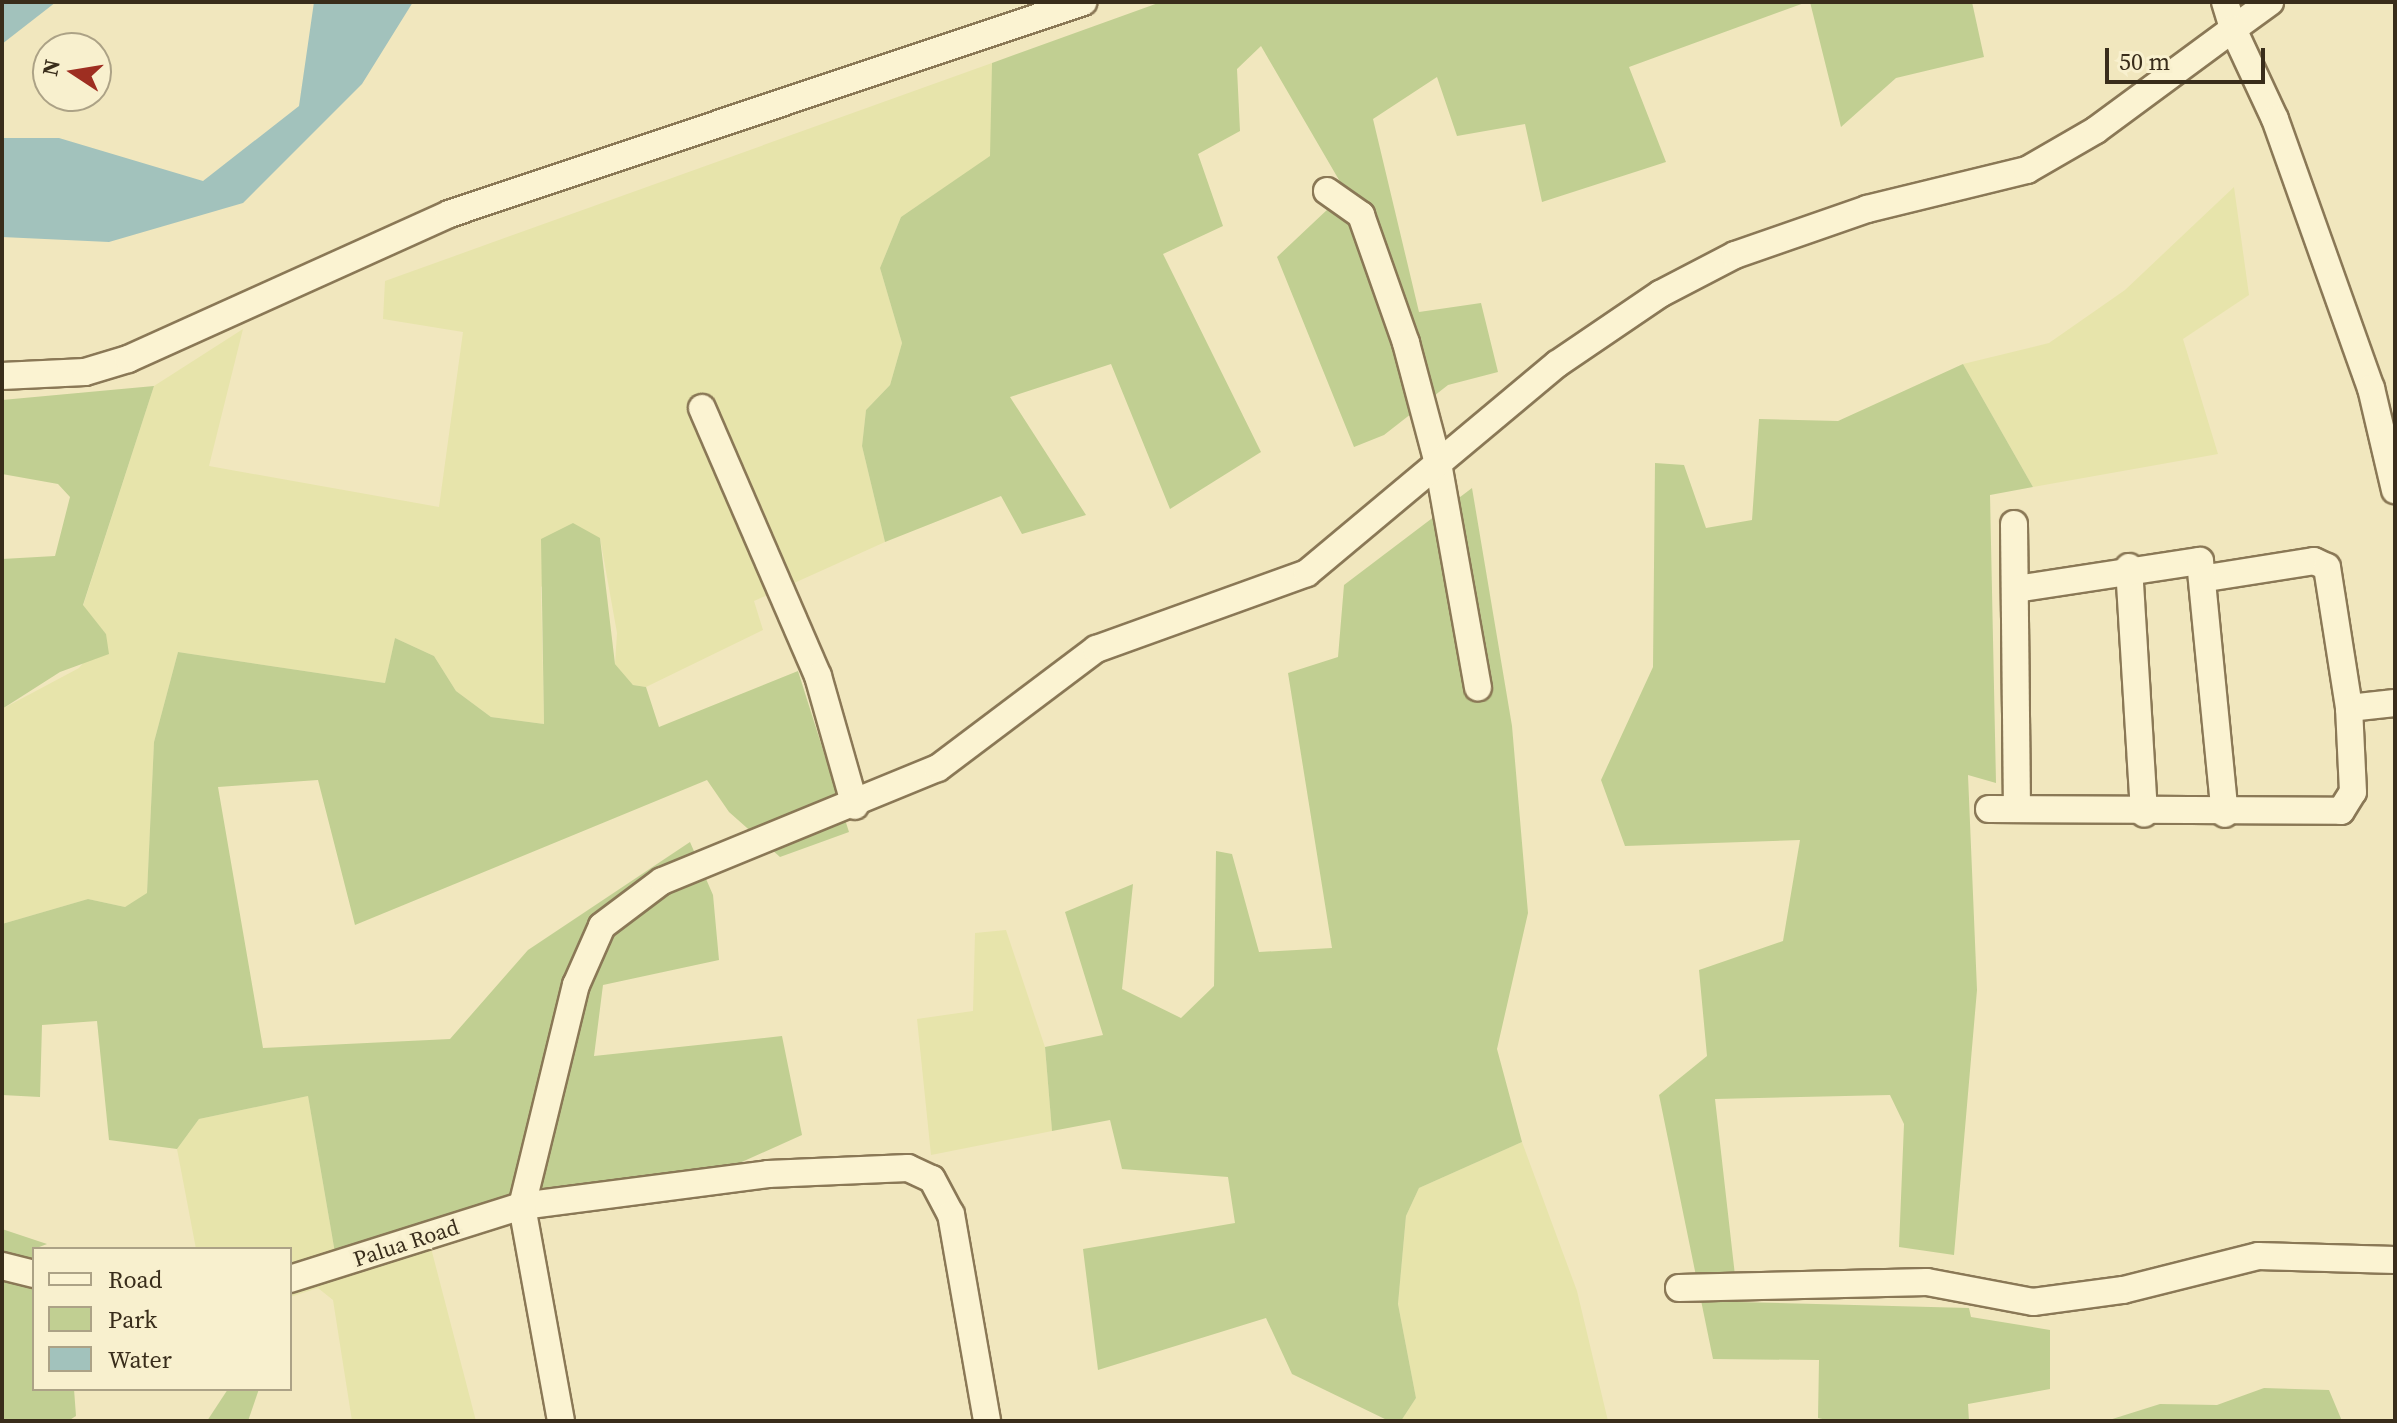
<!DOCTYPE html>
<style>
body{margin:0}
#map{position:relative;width:2397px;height:1423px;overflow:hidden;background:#f1e7be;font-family:"Source Serif 4",serif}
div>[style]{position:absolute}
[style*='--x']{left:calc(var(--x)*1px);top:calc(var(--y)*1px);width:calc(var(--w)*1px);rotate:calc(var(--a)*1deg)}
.farmland>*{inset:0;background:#e7e4ab}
.green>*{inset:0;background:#c1cf92}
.water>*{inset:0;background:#a2c2bc}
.roads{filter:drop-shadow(2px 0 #8a7856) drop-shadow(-2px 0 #8a7856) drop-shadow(0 2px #8a7856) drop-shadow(0 -2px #8a7856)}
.minor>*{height:26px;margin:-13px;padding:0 13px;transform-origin:13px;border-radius:13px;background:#fbf3d2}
span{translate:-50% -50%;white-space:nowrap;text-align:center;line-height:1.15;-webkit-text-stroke:7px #f8f0ce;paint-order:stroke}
.street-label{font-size:22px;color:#392d1b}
.frame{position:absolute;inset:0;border:4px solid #392d1b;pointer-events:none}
.legend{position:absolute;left:32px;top:1247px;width:260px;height:144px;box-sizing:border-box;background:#f8f0ce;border:2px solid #aca286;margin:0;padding:10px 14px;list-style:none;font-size:24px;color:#392d1b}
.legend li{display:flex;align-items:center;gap:16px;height:40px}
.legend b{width:40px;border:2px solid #aca286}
.north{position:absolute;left:32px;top:32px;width:80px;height:80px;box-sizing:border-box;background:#f8f0ce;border:2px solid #aca286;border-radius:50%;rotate:282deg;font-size:22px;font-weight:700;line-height:32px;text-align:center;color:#392d1b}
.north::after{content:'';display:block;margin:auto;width:28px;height:36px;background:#9e2e21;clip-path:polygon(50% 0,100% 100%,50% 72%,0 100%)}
.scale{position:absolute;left:2105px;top:48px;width:160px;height:36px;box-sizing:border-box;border:4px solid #392d1b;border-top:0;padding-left:10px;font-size:24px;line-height:28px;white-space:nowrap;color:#392d1b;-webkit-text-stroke:6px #f8f0ce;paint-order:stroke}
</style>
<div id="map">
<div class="farmland">
<div style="clip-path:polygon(992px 63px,991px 156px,901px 217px,880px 268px,902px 343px,890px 385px,866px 410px,862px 446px,885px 542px,754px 601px,763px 630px,646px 687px,633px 685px,615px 664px,617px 633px,600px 538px,541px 587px,544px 724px,491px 717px,456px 691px,434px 656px,395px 638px,385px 683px,178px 652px,154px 742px,147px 894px,125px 907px,88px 899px,2px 924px,2px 709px,79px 668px,106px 634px,83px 606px,154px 386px,243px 329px,209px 466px,439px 507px,463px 332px,383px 319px,385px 281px)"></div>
<div style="clip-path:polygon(2234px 187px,2249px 295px,2183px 339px,2218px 454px,2033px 487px,1963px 364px,2049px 343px,2125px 290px)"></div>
<div style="clip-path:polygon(1006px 930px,1045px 1047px,1052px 1131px,931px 1155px,917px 1019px,973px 1011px,975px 933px)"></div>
<div style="clip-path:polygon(308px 1096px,335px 1253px,431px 1248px,476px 1421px,352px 1421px,333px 1300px,318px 1288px,290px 1297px,290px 1249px,196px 1249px,177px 1149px,199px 1119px)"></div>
<div style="clip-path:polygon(1522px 1142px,1577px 1291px,1608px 1421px,1401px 1421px,1416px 1398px,1398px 1304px,1406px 1216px,1419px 1188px)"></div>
</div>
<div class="green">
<div style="clip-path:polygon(1161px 2px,1807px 2px,1629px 67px,1666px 162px,1542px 202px,1525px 124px,1457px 136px,1437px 77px,1373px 119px,1419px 312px,1481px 303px,1498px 372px,1448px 385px,1384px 435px,1354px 447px,1277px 257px,1346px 192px,1261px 46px,1237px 69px,1240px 131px,1198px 154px,1223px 226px,1163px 254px,1261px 452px,1170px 509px,1111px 364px,1010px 397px,1086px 515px,1022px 534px,1001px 496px,885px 542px,862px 446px,866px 410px,890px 385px,902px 343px,880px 268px,901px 217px,990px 156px,992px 63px)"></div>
<div style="clip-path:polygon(1810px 2px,1972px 2px,1984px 57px,1896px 78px,1841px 127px)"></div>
<div style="clip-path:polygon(1963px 364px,2033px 487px,1990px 495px,1996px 783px,1968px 775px,1977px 990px,1954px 1255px,1899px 1247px,1904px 1124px,1890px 1095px,1715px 1099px,1738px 1302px,1969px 1308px,1971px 1317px,2050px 1330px,2050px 1389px,1968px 1404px,1969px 1421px,1831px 1421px,1818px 1418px,1819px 1360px,1713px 1359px,1659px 1095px,1707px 1056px,1699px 970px,1783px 941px,1800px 840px,1625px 846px,1601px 780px,1653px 667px,1655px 463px,1684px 465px,1706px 528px,1752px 520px,1759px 419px,1838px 421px)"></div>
<div style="clip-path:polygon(154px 386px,83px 605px,106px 634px,109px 654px,60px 672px,2px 709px,2px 559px,55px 556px,70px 497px,58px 484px,2px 474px,2px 400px)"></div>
<div style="clip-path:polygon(1472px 488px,1512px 726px,1528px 913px,1497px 1049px,1522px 1142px,1419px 1188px,1406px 1216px,1398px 1304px,1416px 1398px,1401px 1421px,1389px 1421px,1292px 1374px,1266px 1318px,1098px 1370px,1083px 1249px,1235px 1223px,1228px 1177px,1122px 1169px,1110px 1120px,1052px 1131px,1045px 1047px,1103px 1035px,1065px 912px,1133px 884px,1122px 989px,1181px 1018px,1214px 986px,1216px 851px,1232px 854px,1259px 952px,1332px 948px,1288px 673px,1338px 657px,1344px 585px)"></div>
<div style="clip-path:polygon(573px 523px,600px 538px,615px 664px,633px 685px,646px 687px,659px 727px,798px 671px,849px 832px,780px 857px,729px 812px,707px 780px,355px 925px,318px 780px,218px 787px,263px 1048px,450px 1039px,528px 950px,690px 842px,713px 895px,719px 960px,603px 985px,594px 1056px,782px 1036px,802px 1135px,664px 1197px,508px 1222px,431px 1248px,335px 1253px,308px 1096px,199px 1119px,177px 1149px,109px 1140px,97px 1021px,42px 1025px,40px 1097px,2px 1095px,2px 924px,88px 899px,125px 907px,147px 893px,154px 742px,178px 652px,385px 683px,395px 638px,434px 656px,456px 691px,491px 717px,544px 724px,541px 539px)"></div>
<div style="clip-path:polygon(2px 1229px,47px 1244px,34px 1249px,34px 1389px,74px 1389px,76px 1416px,68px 1421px,2px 1421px)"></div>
<div style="clip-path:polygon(2264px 1388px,2329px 1390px,2342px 1421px,2106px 1421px,2160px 1404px,2217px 1405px)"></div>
<div style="clip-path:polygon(228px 1389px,259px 1389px,248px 1421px,207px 1421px)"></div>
</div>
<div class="water">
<div style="clip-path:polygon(2px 2px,56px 2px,2px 44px)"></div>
<div style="clip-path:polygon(314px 2px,413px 2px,362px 84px,243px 203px,109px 242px,2px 237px,2px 138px,59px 138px,203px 181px,299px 106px)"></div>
</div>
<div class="roads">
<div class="minor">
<div style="--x:2225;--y:2;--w:28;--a:73"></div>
<div style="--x:2233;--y:29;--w:46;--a:-36.1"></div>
<div style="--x:1327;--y:191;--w:42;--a:35.2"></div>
<div style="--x:1361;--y:215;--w:136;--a:70.6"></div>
<div style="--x:1406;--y:343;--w:124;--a:75.1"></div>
<div style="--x:1438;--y:463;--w:228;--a:79.9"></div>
<div style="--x:2;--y:376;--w:83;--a:-2.8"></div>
<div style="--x:85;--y:372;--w:45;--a:-16.8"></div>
<div style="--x:128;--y:359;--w:352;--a:-24.3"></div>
<div style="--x:449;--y:214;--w:669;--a:-18.49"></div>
<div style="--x:702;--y:408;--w:292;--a:66.6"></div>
<div style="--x:818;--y:676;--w:135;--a:74.1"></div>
<div style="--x:2014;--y:524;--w:284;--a:89.4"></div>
<div style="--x:2129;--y:567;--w:247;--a:86.5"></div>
<div style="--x:2207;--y:578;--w:108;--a:-9"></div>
<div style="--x:2314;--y:561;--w:14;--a:25"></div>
<div style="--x:2327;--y:567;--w:143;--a:81.1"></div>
<div style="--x:2016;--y:589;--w:186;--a:-8.7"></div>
<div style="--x:2200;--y:561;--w:254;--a:84.4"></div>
<div style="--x:1989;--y:809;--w:352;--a:0.3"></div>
<div style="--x:2341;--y:811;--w:22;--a:-58"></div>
<div style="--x:2353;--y:792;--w:84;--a:-92.7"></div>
<div style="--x:2349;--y:708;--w:46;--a:-6.2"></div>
<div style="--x:2;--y:1266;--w:33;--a:14"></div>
<div style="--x:290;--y:1279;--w:243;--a:-17.5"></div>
<div style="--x:522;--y:1206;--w:248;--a:-7.4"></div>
<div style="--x:768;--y:1174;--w:140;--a:-2.5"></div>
<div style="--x:908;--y:1168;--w:26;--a:25"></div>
<div style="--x:932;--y:1179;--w:40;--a:62"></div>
<div style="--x:951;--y:1214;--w:210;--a:80.1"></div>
<div style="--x:1679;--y:1288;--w:248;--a:-1.4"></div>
<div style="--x:1927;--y:1282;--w:108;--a:10.7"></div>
<div style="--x:2033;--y:1302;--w:91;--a:-7.6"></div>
<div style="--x:2123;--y:1290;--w:139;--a:-14.1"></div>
<div style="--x:2258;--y:1256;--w:137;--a:1.7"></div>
<div style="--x:561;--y:1421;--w:219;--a:-100.3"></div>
<div style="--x:522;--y:1206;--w:228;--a:-76.3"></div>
<div style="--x:576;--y:985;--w:64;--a:-66.2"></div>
<div style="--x:602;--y:926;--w:75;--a:-36.9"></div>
<div style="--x:662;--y:881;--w:298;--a:-22.3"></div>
<div style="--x:938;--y:768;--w:198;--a:-37"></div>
<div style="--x:1096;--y:649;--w:224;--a:-19.8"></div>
<div style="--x:1307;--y:573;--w:326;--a:-39.9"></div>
<div style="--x:1557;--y:364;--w:125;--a:-34.2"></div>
<div style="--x:1660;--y:294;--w:85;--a:-27.5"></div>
<div style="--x:1735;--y:255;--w:140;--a:-19.2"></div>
<div style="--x:1867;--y:209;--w:165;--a:-13.7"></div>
<div style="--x:2027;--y:170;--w:80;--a:-30.1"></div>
<div style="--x:2096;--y:130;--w:170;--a:-36.4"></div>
<div style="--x:2233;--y:29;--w:99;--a:65"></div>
<div style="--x:2275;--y:119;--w:286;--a:70.4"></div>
<div style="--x:2371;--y:388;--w:105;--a:76.8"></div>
</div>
</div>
<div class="street-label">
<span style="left:406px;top:1243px;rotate:-18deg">Palua Road</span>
</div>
<div class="frame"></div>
<ul class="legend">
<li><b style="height:10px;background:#fbf3d2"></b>Road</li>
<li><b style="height:22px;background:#c1cf92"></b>Park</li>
<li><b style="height:22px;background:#a2c2bc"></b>Water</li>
</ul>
<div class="north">N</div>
<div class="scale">50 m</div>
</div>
